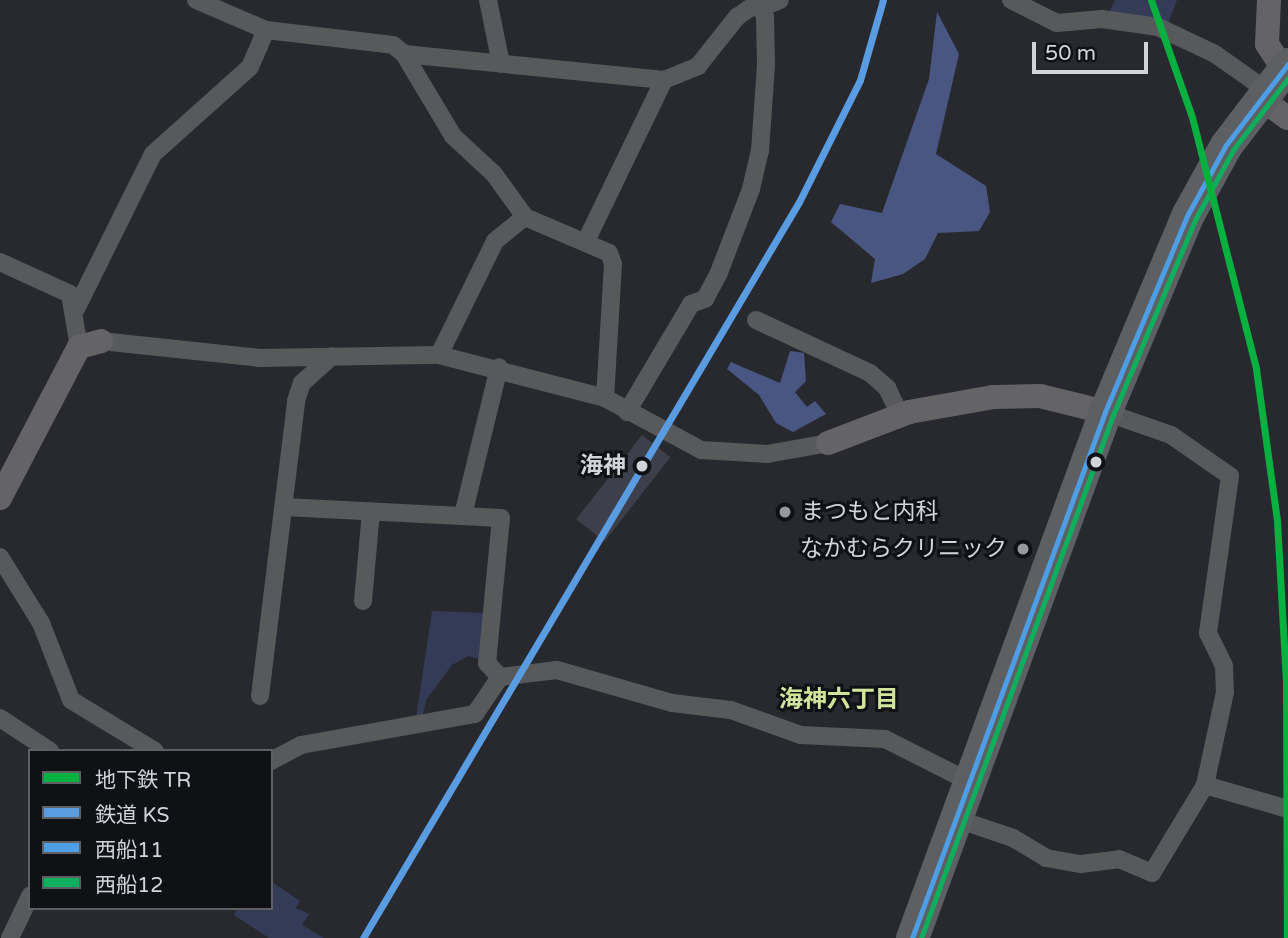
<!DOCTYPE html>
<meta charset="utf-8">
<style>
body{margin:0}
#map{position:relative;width:1288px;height:938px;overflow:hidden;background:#28292e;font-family:"Varela Round","Noto Sans JP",sans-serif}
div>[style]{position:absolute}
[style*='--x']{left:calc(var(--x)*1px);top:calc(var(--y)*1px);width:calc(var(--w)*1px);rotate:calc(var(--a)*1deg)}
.green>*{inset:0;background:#333b56}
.forest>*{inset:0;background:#4a5682}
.building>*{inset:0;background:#3d3f4a;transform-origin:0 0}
.street>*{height:18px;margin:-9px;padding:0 9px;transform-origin:9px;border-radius:9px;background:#58595b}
.secondary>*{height:24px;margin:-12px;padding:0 12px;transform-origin:12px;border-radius:12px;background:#646466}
.highway>*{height:33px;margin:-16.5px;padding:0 16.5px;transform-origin:16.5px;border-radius:16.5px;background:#5e5f63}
.bus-1>*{height:5px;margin:-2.5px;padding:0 2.5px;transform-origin:2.5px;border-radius:2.5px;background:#4d9ee5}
.bus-2>*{height:5px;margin:-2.5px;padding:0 2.5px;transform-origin:2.5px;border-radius:2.5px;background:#0daf5c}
.rail-1>*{height:7px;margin:-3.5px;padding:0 3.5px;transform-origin:3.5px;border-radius:3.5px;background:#5a9ce2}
.metro-1>*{height:7px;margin:-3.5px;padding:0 3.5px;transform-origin:3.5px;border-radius:3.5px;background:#08b03f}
.dots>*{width:19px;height:19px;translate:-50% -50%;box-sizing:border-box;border:4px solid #0f1115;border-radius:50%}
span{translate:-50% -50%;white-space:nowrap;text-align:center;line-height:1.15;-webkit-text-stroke:6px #0f1115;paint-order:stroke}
.stop-label{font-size:23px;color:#d2d4db;font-weight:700}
.right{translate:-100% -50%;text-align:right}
.poi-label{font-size:23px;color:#d2d4db}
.left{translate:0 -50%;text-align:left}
.neighbourhood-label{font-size:24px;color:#d0e59a;font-weight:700}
.legend{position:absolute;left:28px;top:749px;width:245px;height:161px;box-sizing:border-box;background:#0f1115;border:2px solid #5d5f64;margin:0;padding:9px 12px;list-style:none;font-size:21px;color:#d2d4db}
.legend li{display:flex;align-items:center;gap:14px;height:35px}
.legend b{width:35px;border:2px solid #5d5f64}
.scale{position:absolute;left:1032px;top:42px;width:116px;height:32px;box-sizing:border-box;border:4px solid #d2d4db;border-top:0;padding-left:9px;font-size:21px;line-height:24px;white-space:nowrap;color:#d2d4db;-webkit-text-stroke:5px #0f1115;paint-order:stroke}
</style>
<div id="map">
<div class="green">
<div style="clip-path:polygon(1115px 0,1177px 0,1167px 26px,1108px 15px)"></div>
<div style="clip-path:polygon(432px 611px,489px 613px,483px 660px,468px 656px,452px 665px,426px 700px,422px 718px,416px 718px)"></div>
<div style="clip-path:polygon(271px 881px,300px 901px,296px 908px,309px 914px,302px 925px,324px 938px,269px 938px,234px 915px,238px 908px,271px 908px)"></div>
</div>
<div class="forest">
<div style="clip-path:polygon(937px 12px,959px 54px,936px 154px,986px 186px,990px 212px,979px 231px,938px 233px,925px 259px,903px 274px,871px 283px,875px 259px,831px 222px,840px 204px,882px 213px,929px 79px)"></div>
<div style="clip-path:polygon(790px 351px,804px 353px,806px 381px,795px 392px,807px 407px,815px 401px,826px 414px,793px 432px,776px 423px,759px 395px,727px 369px,731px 362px,780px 383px)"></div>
</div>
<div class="building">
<div style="left:642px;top:435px;width:36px;height:107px;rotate:38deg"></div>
</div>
<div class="street">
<div style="--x:196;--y:0;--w:76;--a:23.2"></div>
<div style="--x:266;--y:30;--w:128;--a:6.7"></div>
<div style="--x:393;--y:45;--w:14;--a:39"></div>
<div style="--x:404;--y:54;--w:261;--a:5.7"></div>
<div style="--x:664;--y:80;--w:37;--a:-22"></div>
<div style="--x:698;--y:66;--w:63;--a:-51.5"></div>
<div style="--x:737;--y:17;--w:24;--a:-35"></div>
<div style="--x:488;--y:0;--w:65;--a:78.5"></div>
<div style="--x:1011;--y:0;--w:51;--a:26.6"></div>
<div style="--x:1057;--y:23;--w:45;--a:-5.1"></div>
<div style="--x:1102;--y:19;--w:57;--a:8.1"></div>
<div style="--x:1158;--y:27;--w:63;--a:25.3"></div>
<div style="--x:1215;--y:54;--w:62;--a:35.2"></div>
<div style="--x:763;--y:7;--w:18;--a:-22"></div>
<div style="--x:404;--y:54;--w:96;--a:59.1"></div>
<div style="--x:453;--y:136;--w:56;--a:42.8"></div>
<div style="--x:494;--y:174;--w:53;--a:54.2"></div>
<div style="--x:587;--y:239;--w:177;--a:-64.2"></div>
<div style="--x:0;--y:262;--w:77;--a:24.6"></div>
<div style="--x:70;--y:294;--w:54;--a:80.4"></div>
<div style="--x:76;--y:309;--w:173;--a:-63.6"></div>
<div style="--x:153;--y:154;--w:130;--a:-41.9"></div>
<div style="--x:250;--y:67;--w:40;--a:-66.6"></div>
<div style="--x:756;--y:320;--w:126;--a:24.9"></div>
<div style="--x:870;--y:373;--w:23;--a:41"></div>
<div style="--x:887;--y:388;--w:30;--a:64"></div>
<div style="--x:101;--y:341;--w:160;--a:6.1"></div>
<div style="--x:260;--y:358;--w:179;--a:-1"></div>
<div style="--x:439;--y:355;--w:171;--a:14.5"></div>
<div style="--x:605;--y:398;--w:109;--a:28.4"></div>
<div style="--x:701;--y:450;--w:66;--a:3.5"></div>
<div style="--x:767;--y:454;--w:62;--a:-10.2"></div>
<div style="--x:439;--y:355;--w:127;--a:-63.8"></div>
<div style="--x:495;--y:241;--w:38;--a:-39"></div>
<div style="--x:525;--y:217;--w:91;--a:23.2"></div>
<div style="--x:609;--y:253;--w:12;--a:70"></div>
<div style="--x:613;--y:264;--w:134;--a:93.4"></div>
<div style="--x:627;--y:412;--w:126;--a:-59.3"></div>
<div style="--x:691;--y:304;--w:15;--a:-20"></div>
<div style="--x:705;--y:299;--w:27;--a:-62"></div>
<div style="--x:718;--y:275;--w:92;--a:-69"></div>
<div style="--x:751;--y:189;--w:39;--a:-77"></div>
<div style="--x:760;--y:151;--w:86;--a:-86"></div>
<div style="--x:766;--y:65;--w:49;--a:-91.2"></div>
<div style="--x:765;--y:16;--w:18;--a:-119"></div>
<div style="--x:1105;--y:412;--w:70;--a:19.2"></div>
<div style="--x:1171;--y:435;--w:72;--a:34.8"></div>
<div style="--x:1230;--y:476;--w:159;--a:98"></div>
<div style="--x:1208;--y:633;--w:37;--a:64"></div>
<div style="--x:1224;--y:666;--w:26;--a:88"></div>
<div style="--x:1225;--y:692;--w:95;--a:102.1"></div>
<div style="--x:284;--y:507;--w:217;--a:2.9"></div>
<div style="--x:501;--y:518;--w:146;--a:95.5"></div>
<div style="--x:487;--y:663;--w:19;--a:47"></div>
<div style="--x:463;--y:515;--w:152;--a:-76.3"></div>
<div style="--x:0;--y:557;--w:78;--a:58.2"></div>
<div style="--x:41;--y:623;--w:83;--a:68.7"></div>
<div style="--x:71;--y:700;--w:98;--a:31.3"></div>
<div style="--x:363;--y:601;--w:90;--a:-84.9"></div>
<div style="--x:260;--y:696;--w:297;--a:-83"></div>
<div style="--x:296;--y:401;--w:19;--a:-72"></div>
<div style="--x:302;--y:383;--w:40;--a:-42"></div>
<div style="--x:0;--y:718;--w:60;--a:33.4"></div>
<div style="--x:271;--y:761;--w:34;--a:-28"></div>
<div style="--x:301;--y:745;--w:177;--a:-10.1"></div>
<div style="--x:475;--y:714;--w:45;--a:-56"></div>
<div style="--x:500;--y:677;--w:57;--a:-7"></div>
<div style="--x:557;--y:670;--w:120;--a:16"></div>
<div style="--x:672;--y:703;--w:59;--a:6.8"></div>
<div style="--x:731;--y:710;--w:74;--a:19.7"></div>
<div style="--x:801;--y:735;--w:84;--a:2.7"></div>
<div style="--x:885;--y:739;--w:93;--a:26.8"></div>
<div style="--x:954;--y:818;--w:62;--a:18.7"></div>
<div style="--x:1013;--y:838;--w:39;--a:31"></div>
<div style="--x:1046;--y:858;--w:36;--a:10"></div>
<div style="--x:1081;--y:864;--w:38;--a:-7"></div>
<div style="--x:1119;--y:859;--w:36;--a:23"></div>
<div style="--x:1152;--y:873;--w:103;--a:-58.9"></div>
<div style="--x:1205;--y:785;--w:86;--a:16.1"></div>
<div style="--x:10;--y:938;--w:47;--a:-64.5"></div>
</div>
<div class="secondary">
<div style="--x:1269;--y:0;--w:44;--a:92.6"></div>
<div style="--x:1267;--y:44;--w:30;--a:57"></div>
<div style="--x:1260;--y:98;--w:34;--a:36"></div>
<div style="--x:828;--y:443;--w:87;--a:-20.9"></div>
<div style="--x:909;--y:412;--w:85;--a:-10.1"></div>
<div style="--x:993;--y:397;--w:47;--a:-1.2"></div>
<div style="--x:1040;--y:396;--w:67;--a:13.8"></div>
<div style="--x:0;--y:498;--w:170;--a:-62.4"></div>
<div style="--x:79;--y:347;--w:23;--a:-15"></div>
</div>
<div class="highway">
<div style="--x:912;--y:938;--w:560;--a:-69.85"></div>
<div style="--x:1105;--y:412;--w:215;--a:-67.3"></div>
<div style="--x:1188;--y:214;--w:79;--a:-61.2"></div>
<div style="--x:1226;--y:145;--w:102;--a:-52.6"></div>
</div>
<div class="bus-1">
<div style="--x:912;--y:938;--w:560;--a:-69.85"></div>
<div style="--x:1105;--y:412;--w:215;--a:-67.3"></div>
<div style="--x:1188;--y:214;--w:79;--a:-61.2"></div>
<div style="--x:1226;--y:145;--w:102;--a:-52.6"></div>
</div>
<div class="bus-2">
<div style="--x:921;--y:938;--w:557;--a:-69.84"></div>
<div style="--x:1113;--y:415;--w:214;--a:-67.2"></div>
<div style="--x:1196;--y:218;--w:77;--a:-61.4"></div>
<div style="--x:1233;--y:150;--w:91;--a:-52.6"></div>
</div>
<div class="rail-1">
<div style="--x:363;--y:938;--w:855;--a:-59.36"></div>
<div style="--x:799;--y:202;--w:136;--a:-63.4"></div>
<div style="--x:860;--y:80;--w:83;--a:-74"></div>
</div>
<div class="metro-1">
<div style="--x:1151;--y:0;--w:124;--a:70.7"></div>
<div style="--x:1192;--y:117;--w:260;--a:75.7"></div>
<div style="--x:1256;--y:369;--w:153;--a:82.1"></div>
<div style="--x:1277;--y:521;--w:159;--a:86.8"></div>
<div style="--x:1286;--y:680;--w:258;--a:89.8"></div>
</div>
<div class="dots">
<div style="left:1096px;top:462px;background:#d2d4db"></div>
<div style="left:642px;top:466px;background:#d2d4db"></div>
<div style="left:785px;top:512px;background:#96989e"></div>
<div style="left:1023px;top:549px;background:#96989e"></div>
</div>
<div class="stop-label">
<span class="right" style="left:626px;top:466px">海神</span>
</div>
<div class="poi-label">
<span class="left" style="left:801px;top:512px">まつもと内科</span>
<span class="right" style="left:1007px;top:549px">なかむらクリニック</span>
</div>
<div class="neighbourhood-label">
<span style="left:839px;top:700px">海神六丁目</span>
</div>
<ul class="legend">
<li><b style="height:9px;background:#08b03f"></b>地下鉄 TR</li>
<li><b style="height:9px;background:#5a9ce2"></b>鉄道 KS</li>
<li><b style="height:9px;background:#4d9ee5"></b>西船11</li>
<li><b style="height:9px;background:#0daf5c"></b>西船12</li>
</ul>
<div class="scale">50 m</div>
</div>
